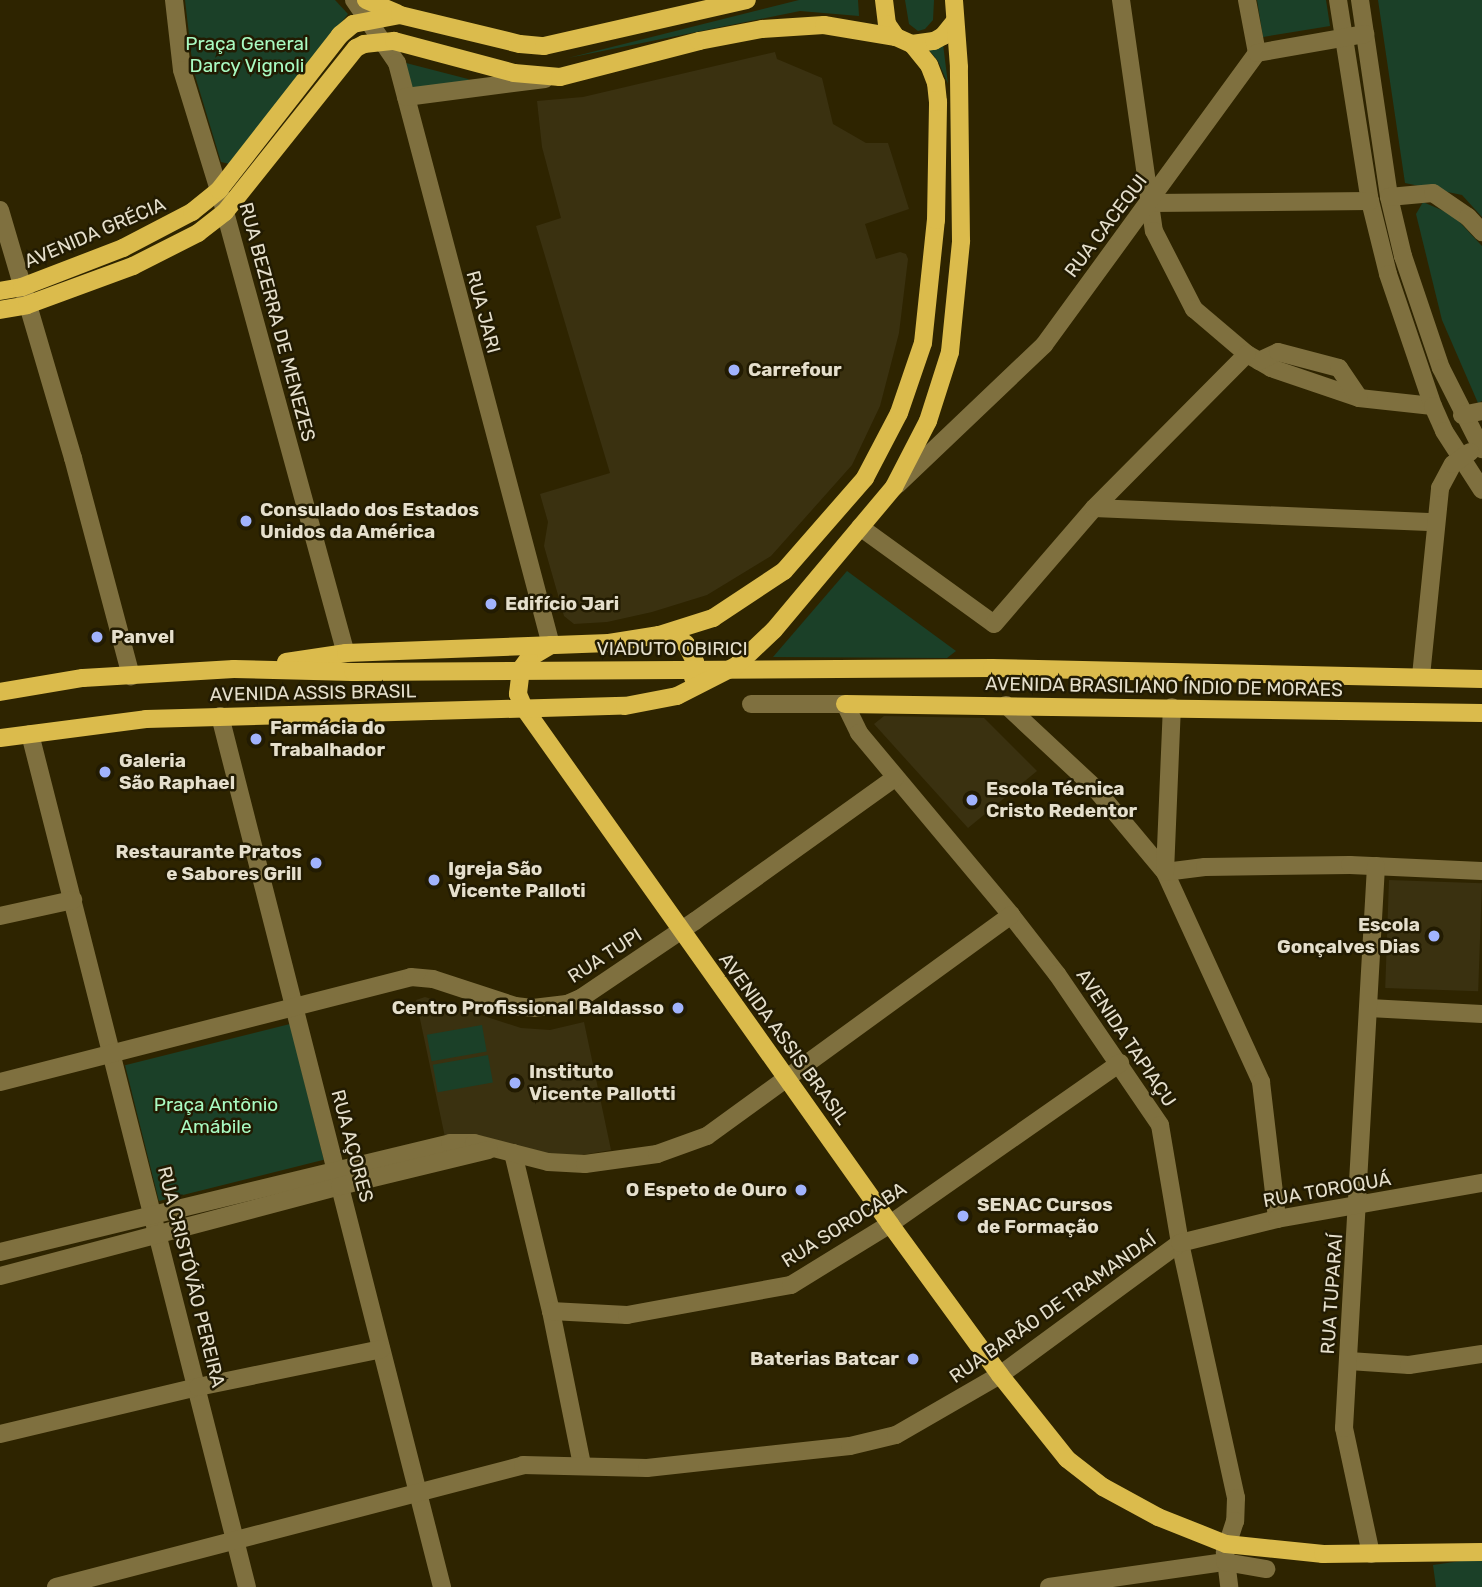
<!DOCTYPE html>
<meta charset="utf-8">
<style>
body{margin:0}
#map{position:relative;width:1482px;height:1587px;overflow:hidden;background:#2e2400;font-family:Rubik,sans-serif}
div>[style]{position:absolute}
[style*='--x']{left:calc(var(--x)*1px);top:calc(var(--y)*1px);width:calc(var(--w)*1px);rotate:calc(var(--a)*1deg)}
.built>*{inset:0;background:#3a3110;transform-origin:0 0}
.green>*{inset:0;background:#1b4028;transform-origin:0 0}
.minor>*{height:18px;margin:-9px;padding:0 9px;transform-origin:9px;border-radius:9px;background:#7f703f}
.major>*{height:18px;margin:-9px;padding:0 9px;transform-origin:9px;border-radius:9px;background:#dbbb4c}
.dots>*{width:19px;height:19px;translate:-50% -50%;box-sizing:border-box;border:4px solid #221b02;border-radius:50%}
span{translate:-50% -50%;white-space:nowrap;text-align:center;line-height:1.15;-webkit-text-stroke:5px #221b02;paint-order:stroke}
.park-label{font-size:19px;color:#a9fbc2}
.street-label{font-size:19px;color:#e5dfcc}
.poi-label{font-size:19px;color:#e5dfcc;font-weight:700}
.left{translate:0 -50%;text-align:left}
.right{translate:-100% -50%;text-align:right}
</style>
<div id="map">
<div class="built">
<div style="clip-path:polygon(775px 52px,777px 59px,822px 78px,833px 124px,866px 143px,888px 143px,909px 209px,865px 224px,876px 259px,900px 252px,906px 254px,908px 259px,899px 333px,880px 406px,852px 465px,771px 556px,707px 595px,652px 612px,607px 622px,574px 624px,564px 616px,544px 546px,548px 522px,540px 494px,610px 473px,536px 226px,561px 218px,542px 147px,537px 101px,583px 97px)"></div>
<div style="clip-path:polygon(884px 716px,984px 718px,1037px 771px,968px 828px,874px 724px)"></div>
<div style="left:1389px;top:880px;width:93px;height:108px;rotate:2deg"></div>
<div style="clip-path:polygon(425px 997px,521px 1028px,550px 1030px,584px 1022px,611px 1150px,582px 1155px,539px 1154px,482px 1136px,446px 1142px,416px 1000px)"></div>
</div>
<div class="green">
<div style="clip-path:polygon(185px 0,335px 0,348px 14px,230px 164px,221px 162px,193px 69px)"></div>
<div style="clip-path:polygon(799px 0,858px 0,859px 16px,800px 11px,568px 58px)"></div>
<div style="clip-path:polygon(905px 0,934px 0,933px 20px,925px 29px,918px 31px,909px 24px)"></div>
<div style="clip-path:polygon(1257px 0,1326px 0,1330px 26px,1263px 37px)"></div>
<div style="clip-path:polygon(1378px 0,1482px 0,1482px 217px,1462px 195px,1405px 183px)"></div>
<div style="clip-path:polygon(943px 44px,948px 84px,938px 61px,929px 50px)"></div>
<div style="clip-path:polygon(406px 63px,468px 79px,470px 81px,412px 91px)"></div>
<div style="clip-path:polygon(1423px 202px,1453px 215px,1482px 246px,1482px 401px,1478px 403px,1442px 320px,1416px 214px)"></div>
<div style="clip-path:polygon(847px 571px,956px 651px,947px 658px,773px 657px)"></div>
<div style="left:290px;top:1024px;width:140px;height:170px;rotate:76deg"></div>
<div style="left:482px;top:1025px;width:27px;height:56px;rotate:80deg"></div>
<div style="left:488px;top:1055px;width:28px;height:56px;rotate:80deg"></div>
<div style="clip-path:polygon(1482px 1558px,1482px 1587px,1436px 1587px,1433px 1565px)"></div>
</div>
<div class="minor">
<div style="--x:174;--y:0;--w:70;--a:83.5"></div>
<div style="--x:182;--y:70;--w:126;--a:72.9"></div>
<div style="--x:219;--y:190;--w:480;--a:74.7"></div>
<div style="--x:354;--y:0;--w:76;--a:55.7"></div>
<div style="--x:397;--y:63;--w:602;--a:75.18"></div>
<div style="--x:1121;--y:0;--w:233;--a:81.9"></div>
<div style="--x:1154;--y:231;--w:88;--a:62.9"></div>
<div style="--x:1194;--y:309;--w:70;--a:40.3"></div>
<div style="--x:1247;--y:354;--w:28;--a:30"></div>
<div style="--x:1271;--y:368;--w:93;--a:18.8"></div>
<div style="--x:1359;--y:398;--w:74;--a:6.2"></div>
<div style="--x:1247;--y:0;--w:54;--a:79.3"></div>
<div style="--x:1338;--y:0;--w:204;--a:81"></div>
<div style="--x:1370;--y:201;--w:75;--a:76.1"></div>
<div style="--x:1388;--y:274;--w:139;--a:71.2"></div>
<div style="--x:1433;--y:406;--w:27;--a:66"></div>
<div style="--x:1444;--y:431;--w:70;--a:57.2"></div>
<div style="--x:1360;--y:0;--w:199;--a:81.6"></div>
<div style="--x:1389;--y:197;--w:61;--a:76.7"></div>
<div style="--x:1403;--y:256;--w:118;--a:71.3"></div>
<div style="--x:1441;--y:368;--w:91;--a:63.2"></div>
<div style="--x:406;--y:97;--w:140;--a:-7.4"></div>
<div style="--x:1389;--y:197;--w:44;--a:-5.2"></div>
<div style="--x:1433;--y:193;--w:42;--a:34.4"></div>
<div style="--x:1468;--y:217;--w:21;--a:47"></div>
<div style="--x:1150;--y:203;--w:220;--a:-0.5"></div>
<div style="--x:0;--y:210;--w:259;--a:73.6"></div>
<div style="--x:73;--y:458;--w:226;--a:75.1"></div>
<div style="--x:1259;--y:361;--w:21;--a:-25"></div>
<div style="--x:1278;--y:352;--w:63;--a:14.7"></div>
<div style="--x:1339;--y:368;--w:36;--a:56"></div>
<div style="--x:1462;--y:415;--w:20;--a:-11"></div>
<div style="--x:897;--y:485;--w:203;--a:-43.6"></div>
<div style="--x:1044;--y:345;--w:361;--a:-53.9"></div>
<div style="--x:1257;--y:53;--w:110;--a:-10"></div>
<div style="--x:1094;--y:508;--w:341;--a:2.4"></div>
<div style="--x:860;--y:527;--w:165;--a:35.9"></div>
<div style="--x:994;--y:624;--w:153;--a:-49.2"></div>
<div style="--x:1094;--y:508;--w:217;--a:-45.2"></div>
<div style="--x:1421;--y:676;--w:189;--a:-84.2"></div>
<div style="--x:1440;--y:488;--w:27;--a:-62"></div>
<div style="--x:1453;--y:464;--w:21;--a:-35"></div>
<div style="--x:751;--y:704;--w:94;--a:0"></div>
<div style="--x:845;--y:704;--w:32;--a:64"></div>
<div style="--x:859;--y:733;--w:237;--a:50.1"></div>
<div style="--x:1011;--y:915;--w:75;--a:52.1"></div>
<div style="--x:1057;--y:974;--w:183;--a:55.7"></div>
<div style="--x:1160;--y:1125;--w:120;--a:80.4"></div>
<div style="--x:1180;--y:1243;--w:261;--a:77.6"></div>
<div style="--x:1236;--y:1498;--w:23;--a:92"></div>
<div style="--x:1235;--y:1521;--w:33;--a:108"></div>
<div style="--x:1225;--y:1552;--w:35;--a:83"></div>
<div style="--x:1006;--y:705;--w:119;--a:43"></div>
<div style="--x:1093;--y:786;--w:112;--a:50.1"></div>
<div style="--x:1165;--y:872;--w:231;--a:65.4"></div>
<div style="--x:1261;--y:1082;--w:138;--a:83.3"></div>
<div style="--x:220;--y:716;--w:899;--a:75.7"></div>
<div style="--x:30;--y:734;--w:880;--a:75.73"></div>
<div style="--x:1165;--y:872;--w:40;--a:-7.1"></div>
<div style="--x:1205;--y:867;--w:145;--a:-0.8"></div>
<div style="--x:1350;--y:865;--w:132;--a:2.6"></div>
<div style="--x:1165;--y:872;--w:165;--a:-87.6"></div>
<div style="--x:0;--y:916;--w:75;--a:-12.4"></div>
<div style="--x:1369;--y:1008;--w:113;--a:3"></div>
<div style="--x:0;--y:1082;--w:424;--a:-14.3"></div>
<div style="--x:411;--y:977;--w:22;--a:5"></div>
<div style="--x:433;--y:979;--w:86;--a:18.2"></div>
<div style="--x:515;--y:1006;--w:18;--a:6"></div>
<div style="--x:533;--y:1008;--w:34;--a:-7"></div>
<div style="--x:567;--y:1004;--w:15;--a:-23"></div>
<div style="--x:581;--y:998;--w:138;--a:-34"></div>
<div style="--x:695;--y:921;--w:246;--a:-35.6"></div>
<div style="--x:513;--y:1153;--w:163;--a:76.5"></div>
<div style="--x:551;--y:1311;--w:157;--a:78.6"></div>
<div style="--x:0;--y:1252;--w:463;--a:-13.6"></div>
<div style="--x:450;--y:1143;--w:24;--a:0"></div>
<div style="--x:474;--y:1143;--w:76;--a:14.4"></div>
<div style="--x:548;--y:1162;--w:37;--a:3"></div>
<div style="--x:585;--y:1164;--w:73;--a:-7.9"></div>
<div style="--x:657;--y:1154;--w:53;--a:-19.8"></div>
<div style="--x:707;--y:1136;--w:376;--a:-36"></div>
<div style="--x:0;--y:1276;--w:352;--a:-14.8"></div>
<div style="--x:340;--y:1186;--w:153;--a:-13.6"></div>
<div style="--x:551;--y:1311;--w:76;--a:3"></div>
<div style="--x:627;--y:1315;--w:167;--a:-10.4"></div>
<div style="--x:791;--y:1285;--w:116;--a:-31.6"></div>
<div style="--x:890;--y:1224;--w:281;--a:-35"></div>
<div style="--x:1349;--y:1361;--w:60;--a:3.8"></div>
<div style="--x:1409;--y:1365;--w:74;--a:-8.6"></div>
<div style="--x:0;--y:1434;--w:204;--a:-13.4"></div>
<div style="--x:198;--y:1387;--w:187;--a:-11.7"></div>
<div style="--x:1371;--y:1554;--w:129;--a:-102.1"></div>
<div style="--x:1344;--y:1428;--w:563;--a:-86.74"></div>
<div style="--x:56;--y:1587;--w:483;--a:-14.6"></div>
<div style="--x:523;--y:1465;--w:124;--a:1.4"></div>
<div style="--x:647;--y:1468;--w:204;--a:-6.2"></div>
<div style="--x:850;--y:1446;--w:47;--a:-13.4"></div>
<div style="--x:896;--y:1435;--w:120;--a:-30"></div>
<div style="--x:1000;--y:1375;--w:223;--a:-36.3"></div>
<div style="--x:1180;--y:1243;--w:100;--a:-13.9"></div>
<div style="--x:1277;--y:1219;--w:208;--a:-10"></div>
<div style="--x:1049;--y:1587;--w:178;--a:-8.1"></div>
<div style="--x:1225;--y:1562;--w:42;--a:9.7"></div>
</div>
<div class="major">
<div style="--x:366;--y:0;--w:34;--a:23"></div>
<div style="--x:884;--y:0;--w:24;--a:83"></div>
<div style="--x:887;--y:24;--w:16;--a:55"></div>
<div style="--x:896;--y:37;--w:17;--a:24"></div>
<div style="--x:912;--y:44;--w:22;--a:-8"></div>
<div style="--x:934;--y:41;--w:10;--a:-29"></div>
<div style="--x:943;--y:36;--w:19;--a:-51"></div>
<div style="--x:0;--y:291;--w:22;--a:-10"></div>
<div style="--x:22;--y:287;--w:108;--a:-21.1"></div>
<div style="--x:123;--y:248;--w:78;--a:-27.6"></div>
<div style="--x:192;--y:212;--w:35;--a:-39"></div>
<div style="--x:219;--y:190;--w:197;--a:-52"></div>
<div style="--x:340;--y:35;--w:17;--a:-40"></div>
<div style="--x:353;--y:24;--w:48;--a:-10.8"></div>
<div style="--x:400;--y:15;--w:123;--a:13.6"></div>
<div style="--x:520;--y:44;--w:24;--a:5"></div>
<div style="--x:544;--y:46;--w:208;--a:-12.8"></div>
<div style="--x:0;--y:310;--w:27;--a:-10"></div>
<div style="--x:27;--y:305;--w:113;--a:-20.2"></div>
<div style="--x:133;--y:266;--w:73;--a:-26.9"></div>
<div style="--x:198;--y:233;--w:34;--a:-38"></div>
<div style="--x:225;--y:212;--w:210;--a:-51.4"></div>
<div style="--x:356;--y:48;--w:9;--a:-27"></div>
<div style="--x:364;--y:44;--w:30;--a:-6"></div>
<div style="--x:394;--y:41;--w:124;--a:14.9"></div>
<div style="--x:514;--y:73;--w:46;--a:5"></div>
<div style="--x:560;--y:77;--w:144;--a:-14.5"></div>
<div style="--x:699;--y:41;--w:64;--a:-10.8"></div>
<div style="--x:762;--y:29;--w:62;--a:-3.7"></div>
<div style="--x:824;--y:25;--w:73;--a:9.5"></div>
<div style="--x:659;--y:635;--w:19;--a:9"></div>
<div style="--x:678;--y:638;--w:10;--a:37"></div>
<div style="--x:686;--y:644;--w:20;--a:63"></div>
<div style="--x:695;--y:662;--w:16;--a:97"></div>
<div style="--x:551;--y:645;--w:26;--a:149"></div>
<div style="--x:529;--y:658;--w:14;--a:126"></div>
<div style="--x:521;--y:669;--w:25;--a:97"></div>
<div style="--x:518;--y:694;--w:15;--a:67"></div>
<div style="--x:524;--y:708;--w:633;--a:54.65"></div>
<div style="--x:890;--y:1224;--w:187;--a:53.9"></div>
<div style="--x:1000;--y:1375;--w:107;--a:51.4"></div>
<div style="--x:1067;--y:1459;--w:46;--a:37.9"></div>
<div style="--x:1103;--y:1487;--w:63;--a:28.6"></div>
<div style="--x:1158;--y:1517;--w:73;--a:21.7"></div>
<div style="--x:1226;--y:1544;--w:98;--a:5.9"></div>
<div style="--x:1323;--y:1554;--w:159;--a:-0.7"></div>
<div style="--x:286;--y:662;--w:61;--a:-8.5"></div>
<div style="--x:346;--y:653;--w:263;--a:-2.2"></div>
<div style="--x:609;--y:643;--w:51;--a:-9.1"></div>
<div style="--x:659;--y:635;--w:57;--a:-17.5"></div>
<div style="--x:713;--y:618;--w:85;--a:-33.5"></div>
<div style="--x:784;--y:571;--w:123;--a:-48.9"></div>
<div style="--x:865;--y:478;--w:73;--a:-62.4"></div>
<div style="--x:899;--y:413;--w:74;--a:-71.1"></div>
<div style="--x:923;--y:343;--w:124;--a:-84"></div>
<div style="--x:936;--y:220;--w:118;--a:-89"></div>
<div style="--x:938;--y:102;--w:19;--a:-96"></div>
<div style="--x:936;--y:83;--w:19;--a:-111"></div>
<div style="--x:929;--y:65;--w:27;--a:-129"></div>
<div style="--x:0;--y:692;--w:84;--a:-9.6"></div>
<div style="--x:83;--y:678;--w:151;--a:-3.4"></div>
<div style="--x:234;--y:669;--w:119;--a:1.4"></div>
<div style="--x:353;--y:672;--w:639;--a:-0.36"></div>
<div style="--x:992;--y:668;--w:490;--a:1.3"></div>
<div style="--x:845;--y:704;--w:637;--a:0.81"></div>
<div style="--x:0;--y:738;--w:147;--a:-7.4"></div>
<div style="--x:146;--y:719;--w:479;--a:-1.6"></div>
<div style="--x:625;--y:706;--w:53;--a:-10.9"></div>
<div style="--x:677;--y:696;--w:66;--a:-27"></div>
<div style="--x:736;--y:666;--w:52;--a:-43.5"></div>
<div style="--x:774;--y:630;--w:187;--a:-50"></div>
<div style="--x:894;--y:487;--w:74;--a:-62.7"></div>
<div style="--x:928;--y:421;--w:72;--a:-72.3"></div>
<div style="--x:950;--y:352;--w:112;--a:-84.3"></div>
<div style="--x:961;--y:241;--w:174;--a:-90.7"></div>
<div style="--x:959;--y:67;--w:67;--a:-94.3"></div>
</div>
<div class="dots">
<div style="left:734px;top:370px;background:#a1b3fd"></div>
<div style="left:246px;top:521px;background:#a1b3fd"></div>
<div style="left:491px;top:604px;background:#a1b3fd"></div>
<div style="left:97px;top:637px;background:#a1b3fd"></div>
<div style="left:256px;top:739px;background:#a1b3fd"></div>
<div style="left:105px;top:772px;background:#a1b3fd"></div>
<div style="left:972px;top:800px;background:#a1b3fd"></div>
<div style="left:316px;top:863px;background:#a1b3fd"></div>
<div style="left:434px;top:880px;background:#a1b3fd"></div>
<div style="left:1434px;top:936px;background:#a1b3fd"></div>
<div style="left:678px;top:1008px;background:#a1b3fd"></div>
<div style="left:515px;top:1083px;background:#a1b3fd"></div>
<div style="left:801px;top:1190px;background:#a1b3fd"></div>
<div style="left:963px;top:1216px;background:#a1b3fd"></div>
<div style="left:913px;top:1359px;background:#a1b3fd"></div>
</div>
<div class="park-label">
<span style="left:247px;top:55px">Praça General<br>Darcy Vignoli</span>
<span style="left:216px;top:1116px">Praça Antônio<br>Amábile</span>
</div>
<div class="street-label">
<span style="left:1106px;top:226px;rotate:-53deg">RUA CACEQUI</span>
<span style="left:95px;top:233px;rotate:-23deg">AVENIDA GRÉCIA</span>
<span style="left:483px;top:312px;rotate:75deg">RUA JARI</span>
<span style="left:277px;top:322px;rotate:75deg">RUA BEZERRA DE MENEZES</span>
<span style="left:672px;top:649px">VIADUTO OBIRICI</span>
<span style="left:1164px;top:687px;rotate:1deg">AVENIDA BRASILIANO ÍNDIO DE MORAES</span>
<span style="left:313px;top:693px;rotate:-1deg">AVENIDA ASSIS BRASIL</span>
<span style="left:605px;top:956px;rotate:-33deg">RUA TUPI</span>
<span style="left:1126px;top:1038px;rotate:56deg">AVENIDA TAPIAÇU</span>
<span style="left:784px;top:1039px;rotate:54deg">AVENIDA ASSIS BRASIL</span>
<span style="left:352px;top:1146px;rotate:75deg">RUA AÇORES</span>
<span style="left:1327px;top:1190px;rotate:-10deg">RUA TOROQUÁ</span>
<span style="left:844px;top:1225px;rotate:-32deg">RUA SOROCABA</span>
<span style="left:191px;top:1277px;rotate:76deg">RUA CRISTÓVÃO PEREIRA</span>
<span style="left:1332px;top:1294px;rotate:-86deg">RUA TUPARAÍ</span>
<span style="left:1053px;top:1308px;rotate:-35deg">RUA BARÃO DE TRAMANDAÍ</span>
</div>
<div class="poi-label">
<span class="left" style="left:748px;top:370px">Carrefour</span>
<span class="left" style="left:260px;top:521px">Consulado dos Estados<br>Unidos da América</span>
<span class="left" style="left:505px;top:604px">Edifício Jari</span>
<span class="left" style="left:111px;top:637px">Panvel</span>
<span class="left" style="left:270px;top:739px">Farmácia do<br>Trabalhador</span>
<span class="left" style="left:119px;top:772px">Galeria<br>São Raphael</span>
<span class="left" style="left:986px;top:800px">Escola Técnica<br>Cristo Redentor</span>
<span class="right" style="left:302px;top:863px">Restaurante Pratos<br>e Sabores Grill</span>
<span class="left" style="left:448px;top:880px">Igreja São<br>Vicente Palloti</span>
<span class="right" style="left:1420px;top:936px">Escola<br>Gonçalves Dias</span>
<span class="right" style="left:664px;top:1008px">Centro Profissional Baldasso</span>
<span class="left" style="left:529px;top:1083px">Instituto<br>Vicente Pallotti</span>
<span class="right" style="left:787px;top:1190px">O Espeto de Ouro</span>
<span class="left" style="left:977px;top:1216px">SENAC Cursos<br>de Formação</span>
<span class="right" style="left:899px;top:1359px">Baterias Batcar</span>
</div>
</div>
